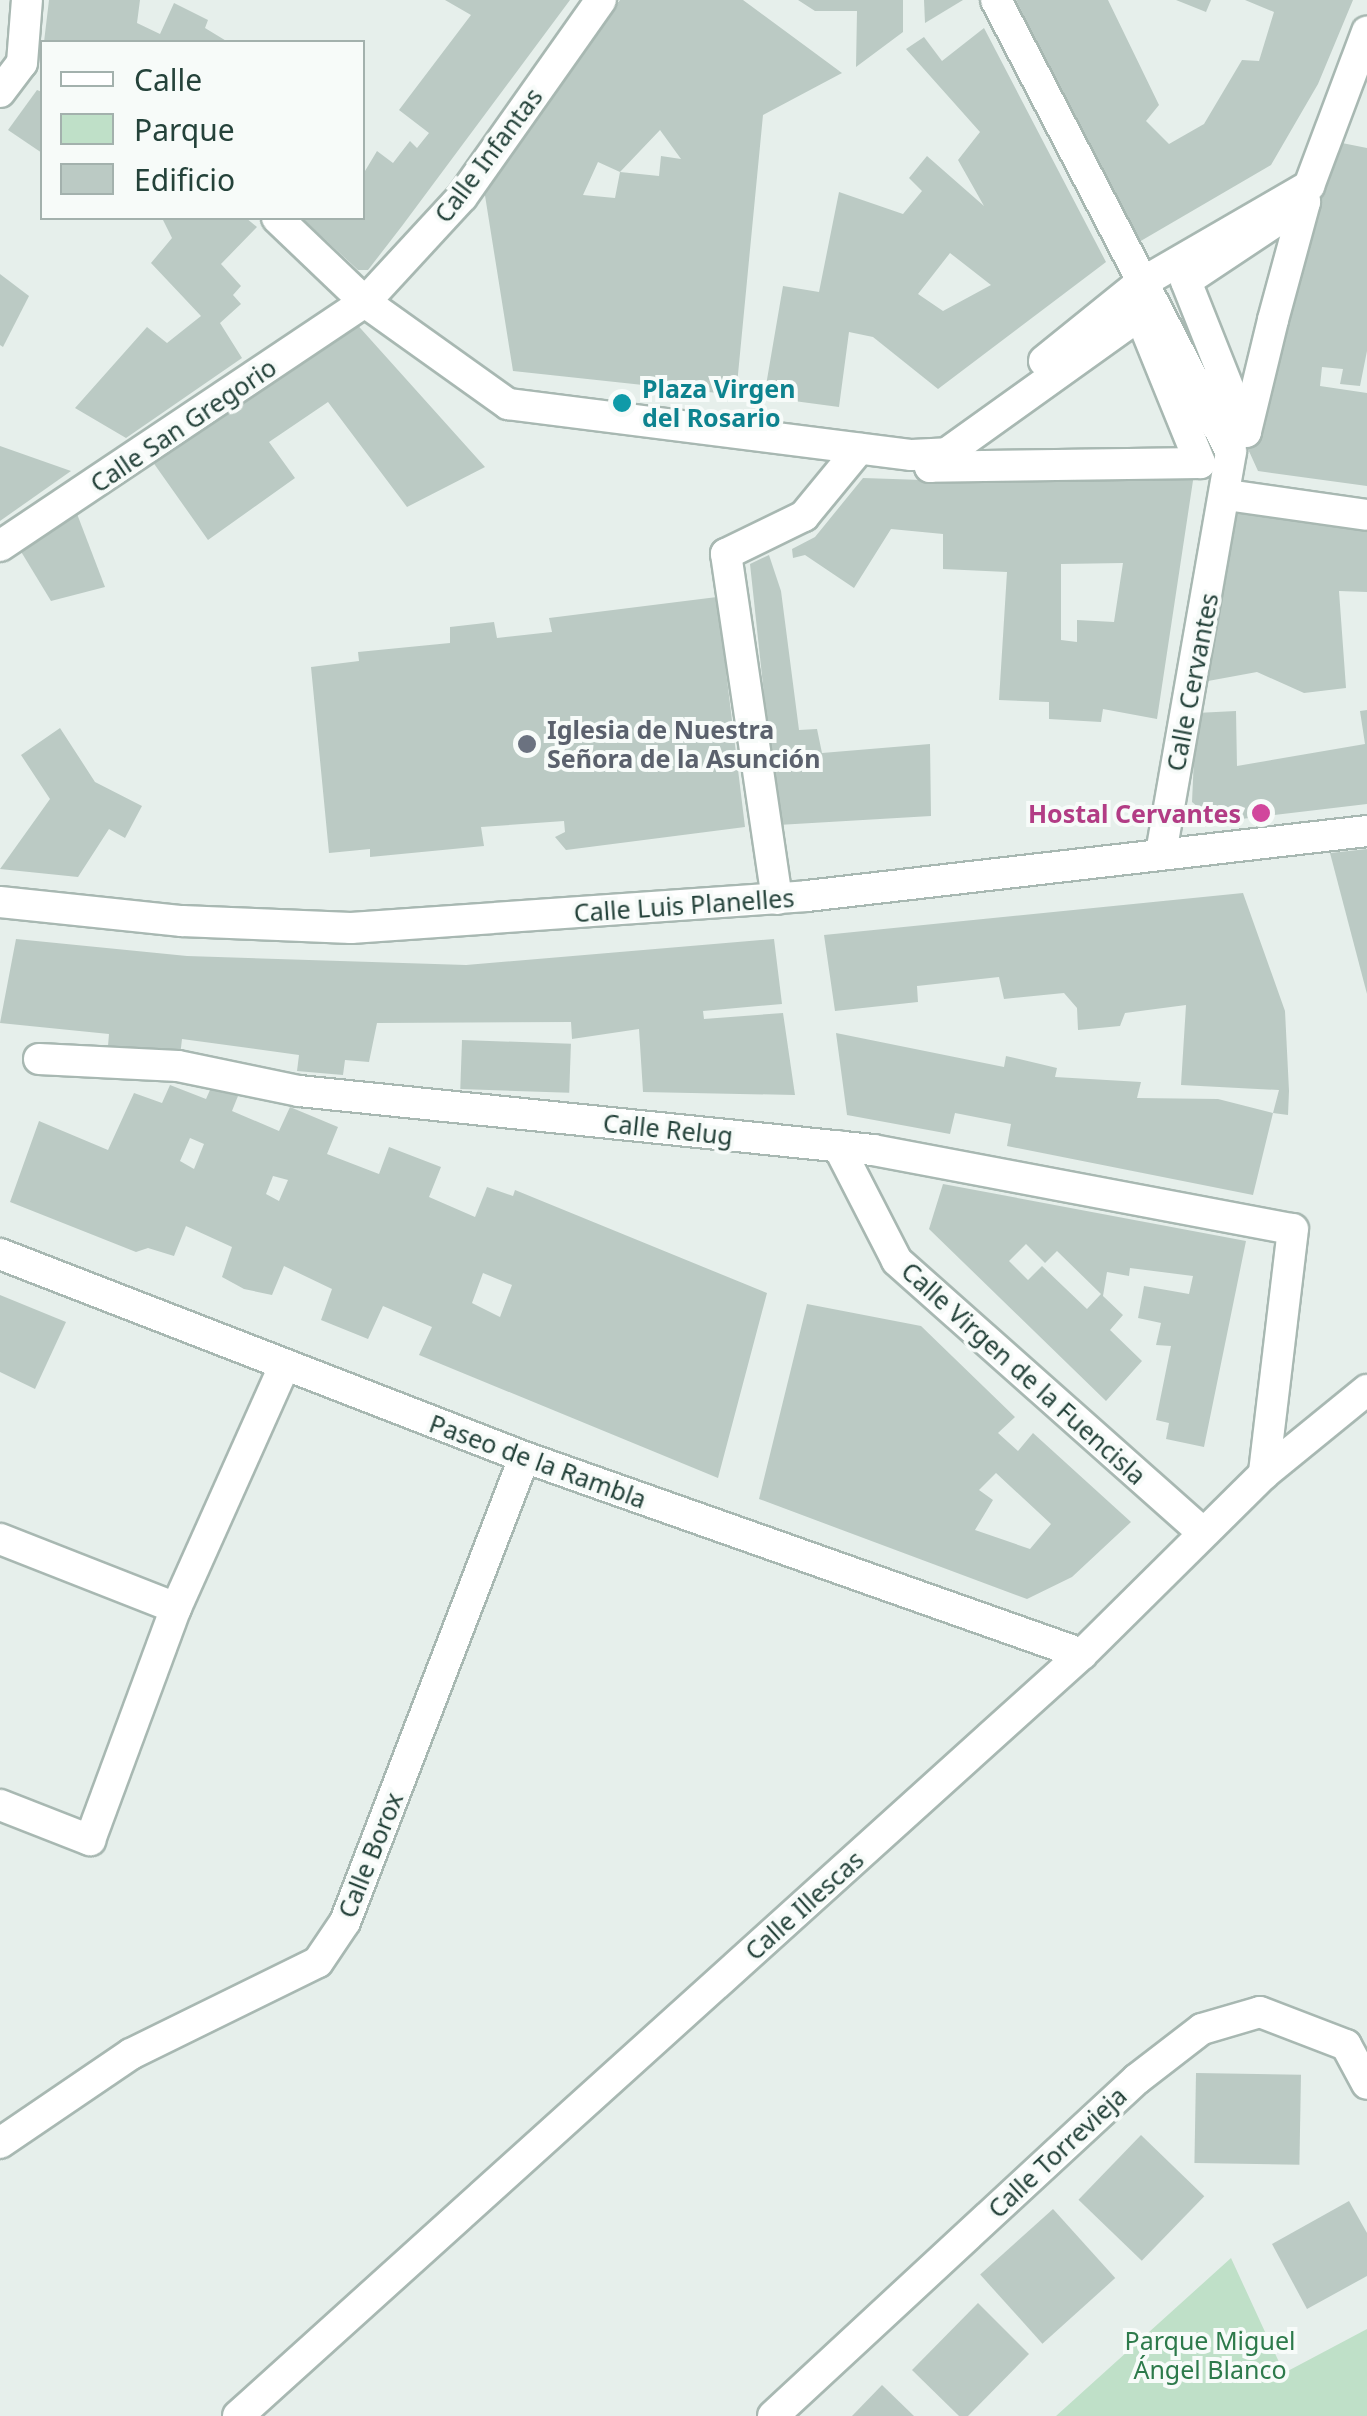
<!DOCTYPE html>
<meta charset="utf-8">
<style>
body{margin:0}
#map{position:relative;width:1367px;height:2416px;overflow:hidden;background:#e6efeb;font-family:"Noto Sans",sans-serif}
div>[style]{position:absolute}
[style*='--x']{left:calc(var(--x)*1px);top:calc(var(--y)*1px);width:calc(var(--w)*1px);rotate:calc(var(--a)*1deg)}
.green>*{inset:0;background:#bfe0c8}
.building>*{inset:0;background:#bbcac4;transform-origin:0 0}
.roads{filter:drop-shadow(2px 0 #a8b8b2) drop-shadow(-2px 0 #a8b8b2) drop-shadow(0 2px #a8b8b2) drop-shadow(0 -2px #a8b8b2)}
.minor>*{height:30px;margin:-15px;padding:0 15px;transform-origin:15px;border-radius:15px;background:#fff}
.dots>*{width:28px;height:28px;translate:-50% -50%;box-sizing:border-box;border:5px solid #f7fbf9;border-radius:50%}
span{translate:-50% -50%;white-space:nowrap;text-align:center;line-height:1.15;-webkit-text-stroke:8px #f7fbf9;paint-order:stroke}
.street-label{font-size:25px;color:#24423a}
.culture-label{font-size:25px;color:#0d838f;font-weight:700}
.left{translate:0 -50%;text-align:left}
.worship-label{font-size:25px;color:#5b616d;font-weight:700}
.hotel-label{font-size:25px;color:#b23c85;font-weight:700}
.right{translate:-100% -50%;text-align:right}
.park-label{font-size:25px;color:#2d7a4b}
.legend{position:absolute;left:40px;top:40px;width:325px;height:180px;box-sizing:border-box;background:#f7fbf9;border:2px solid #a3b1ad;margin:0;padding:12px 18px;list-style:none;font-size:30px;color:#24423a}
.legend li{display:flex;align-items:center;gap:20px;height:50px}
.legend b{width:50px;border:2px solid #a3b1ad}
</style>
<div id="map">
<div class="green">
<div style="clip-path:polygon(1231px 2258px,1284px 2373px,1367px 2329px,1367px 2416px,1056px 2416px)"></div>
</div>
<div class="building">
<div style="clip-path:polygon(49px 0,140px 0,137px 23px,160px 34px,174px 3px,208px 20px,205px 28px,228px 42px,44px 42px)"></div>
<div style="clip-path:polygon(445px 0,570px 0,402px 226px,368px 270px,358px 270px,302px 218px,362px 218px,362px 176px,377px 151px,393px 163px,410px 141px,417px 148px,429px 133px,399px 110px,471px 15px)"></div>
<div style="clip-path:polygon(evenodd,620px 0,743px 0,842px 73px,763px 115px,736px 395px,513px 371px,483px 183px,620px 0,660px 130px,681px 159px,661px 156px,659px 176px,620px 172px,660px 130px,620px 0,598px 162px,620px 172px,615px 198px,583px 195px,598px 162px)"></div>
<div style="clip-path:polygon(798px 0,903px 0,903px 32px,856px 67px,857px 11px,815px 11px)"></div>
<div style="clip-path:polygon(924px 0,963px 0,925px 23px)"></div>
<div style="clip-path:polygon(1016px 0,1108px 0,1159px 105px,1146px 121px,1169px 144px,1204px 124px,1242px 60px,1259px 61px,1274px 12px,1245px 0,1353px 0,1318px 84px,1271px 165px,1139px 242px,1100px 176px)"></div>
<div style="clip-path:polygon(1176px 0,1211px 0,1206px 12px)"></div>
<div style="clip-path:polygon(evenodd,984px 28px,1106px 262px,938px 389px,873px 337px,849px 332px,839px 407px,764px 397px,783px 286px,819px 292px,839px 192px,903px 214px,922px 191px,909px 178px,927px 156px,984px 206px,958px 160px,980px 132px,906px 49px,924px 37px,942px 61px,984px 28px,950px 253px,991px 285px,943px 311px,918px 294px,950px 253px)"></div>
<div style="clip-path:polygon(37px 90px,42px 92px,42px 153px,8px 130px)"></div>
<div style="clip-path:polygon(1332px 141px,1367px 148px,1367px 351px,1360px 386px,1340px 384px,1343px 369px,1322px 367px,1320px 386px,1367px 393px,1367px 486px,1258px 471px,1248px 449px,1277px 323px)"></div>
<div style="clip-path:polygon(162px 218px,246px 218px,257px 227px,221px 264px,241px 286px,233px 295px,241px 304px,220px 323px,242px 358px,126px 438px,75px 408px,147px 327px,167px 343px,201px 316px,151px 263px,172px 238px)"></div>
<div style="clip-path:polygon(0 274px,29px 296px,3px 347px,0 345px)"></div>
<div style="clip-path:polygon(353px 320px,485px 467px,407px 507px,328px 402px,269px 442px,295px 478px,208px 540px,150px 458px)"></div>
<div style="clip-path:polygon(0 446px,71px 471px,0 521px)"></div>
<div style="clip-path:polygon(evenodd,1194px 474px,1157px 719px,1103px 709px,1101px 722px,1049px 719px,1049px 702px,999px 700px,1007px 572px,943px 569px,943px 534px,891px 529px,854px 588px,805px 555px,793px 558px,792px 549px,815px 537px,863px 478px,1012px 483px,1194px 474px,1123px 563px,1114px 622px,1077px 620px,1077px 642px,1061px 640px,1061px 564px,1123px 563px)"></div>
<div style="clip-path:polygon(1233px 505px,1367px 522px,1367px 592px,1339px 591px,1346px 688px,1304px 693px,1257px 672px,1208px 681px)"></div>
<div style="clip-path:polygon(74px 506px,105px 587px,51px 601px,17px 545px)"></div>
<div style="clip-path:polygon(769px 555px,781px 591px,799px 730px,817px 729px,822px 753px,930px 744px,931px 816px,778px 825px,750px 564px)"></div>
<div style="clip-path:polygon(717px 597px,745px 827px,566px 850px,555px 837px,565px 832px,564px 821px,481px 827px,484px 846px,370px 857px,370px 849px,329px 853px,311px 667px,359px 661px,358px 652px,450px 643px,450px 627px,494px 622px,497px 638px,552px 632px,549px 618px)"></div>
<div style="clip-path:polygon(1367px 710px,1367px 804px,1216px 822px,1192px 802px,1196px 713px,1236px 711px,1237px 766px,1365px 744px,1360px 711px)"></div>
<div style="clip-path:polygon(60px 728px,95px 782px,142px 806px,125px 838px,109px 829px,78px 877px,0 869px,50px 799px,21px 755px)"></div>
<div style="clip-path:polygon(1367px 849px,1367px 994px,1330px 853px)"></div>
<div style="clip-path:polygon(1243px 893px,1285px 1011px,1289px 1091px,1288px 1115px,1273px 1113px,1253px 1195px,1007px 1146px,1011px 1124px,955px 1113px,950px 1134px,847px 1115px,836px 1033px,1004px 1067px,1006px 1056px,1057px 1068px,1055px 1077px,1141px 1082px,1137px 1098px,1218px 1099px,1273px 1113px,1279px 1090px,1181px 1085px,1186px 1005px,1125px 1013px,1120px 1026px,1078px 1030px,1077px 1008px,1064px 993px,1004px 999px,999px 977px,917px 986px,918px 1002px,835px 1011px,824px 935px)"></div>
<div style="clip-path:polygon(16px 939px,187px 956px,466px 965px,774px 939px,782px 1004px,703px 1011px,704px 1019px,783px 1013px,795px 1095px,643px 1092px,639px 1029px,572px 1039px,571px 1022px,377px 1023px,369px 1062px,345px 1060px,343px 1075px,297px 1071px,299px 1055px,182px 1039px,180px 1056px,108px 1046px,109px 1034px,0 1023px)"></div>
<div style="left:462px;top:1040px;width:109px;height:49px;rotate:2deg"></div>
<div style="clip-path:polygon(evenodd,214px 1081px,238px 1096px,232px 1111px,279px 1131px,290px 1107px,338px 1127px,327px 1154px,379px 1174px,389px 1147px,441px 1167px,429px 1197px,475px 1217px,487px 1187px,513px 1196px,515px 1190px,767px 1293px,718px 1478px,419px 1355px,432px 1327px,383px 1306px,368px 1339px,321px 1320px,332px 1289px,284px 1266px,272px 1295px,244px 1289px,222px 1277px,232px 1247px,186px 1226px,174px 1256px,148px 1248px,136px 1252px,10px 1202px,39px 1121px,108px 1150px,134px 1093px,162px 1103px,170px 1085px,206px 1099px,214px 1081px,190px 1138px,204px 1144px,194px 1169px,180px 1161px,190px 1138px,214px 1081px,273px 1176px,288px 1180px,279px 1201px,266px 1194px,273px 1176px,214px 1081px,483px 1273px,512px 1285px,500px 1317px,472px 1303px,483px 1273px)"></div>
<div style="clip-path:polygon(evenodd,943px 1184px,1246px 1241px,1204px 1447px,1166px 1439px,1169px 1423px,1156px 1420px,1171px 1346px,1156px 1345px,1161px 1323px,1138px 1318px,1144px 1286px,1189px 1294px,1193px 1276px,1130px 1268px,1129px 1276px,1107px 1272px,1103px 1296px,1123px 1315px,1110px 1330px,1142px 1361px,1106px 1401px,929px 1229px,943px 1184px,1026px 1244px,1045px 1263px,1057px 1251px,1101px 1294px,1087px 1309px,1042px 1266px,1028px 1280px,1009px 1261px,1026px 1244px)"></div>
<div style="clip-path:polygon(0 1295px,66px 1322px,35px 1389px,0 1372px)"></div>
<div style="clip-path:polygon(evenodd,807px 1304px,921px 1326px,1015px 1417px,998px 1433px,1018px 1451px,1033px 1433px,1131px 1522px,1072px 1577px,1027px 1599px,759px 1499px,807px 1304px,996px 1473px,1051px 1524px,1030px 1549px,975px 1530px,993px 1500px,979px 1490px,996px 1473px)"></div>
<div style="left:1196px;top:2073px;width:105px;height:90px;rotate:1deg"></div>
<div style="left:1141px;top:2135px;width:88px;height:90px;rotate:44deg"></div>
<div style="clip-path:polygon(1349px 2201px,1367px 2233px,1367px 2276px,1307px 2309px,1272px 2244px)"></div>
<div style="left:1053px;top:2209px;width:93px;height:98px;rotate:48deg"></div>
<div style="clip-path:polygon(978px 2303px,1029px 2354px,968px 2416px,959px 2416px,912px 2370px)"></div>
<div style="clip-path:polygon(882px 2385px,914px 2416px,852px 2416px)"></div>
</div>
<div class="roads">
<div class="minor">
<div style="--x:996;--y:0;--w:509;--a:62.53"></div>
<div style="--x:1231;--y:452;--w:407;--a:99.9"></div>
<div style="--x:0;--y:92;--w:36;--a:-53"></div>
<div style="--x:22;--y:63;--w:63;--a:-85.5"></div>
<div style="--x:1305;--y:202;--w:122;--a:105.2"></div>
<div style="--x:1273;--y:320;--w:115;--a:103.6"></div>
<div style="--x:1246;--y:432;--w:162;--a:-111.7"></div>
<div style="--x:1186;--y:281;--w:143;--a:-33.6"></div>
<div style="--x:277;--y:218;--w:122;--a:43.7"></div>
<div style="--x:365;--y:302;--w:176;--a:35.5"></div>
<div style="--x:508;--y:404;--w:407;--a:7.2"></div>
<div style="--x:912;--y:455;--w:35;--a:-3"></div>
<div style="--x:1140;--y:315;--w:160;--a:67.9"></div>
<div style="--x:1200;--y:463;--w:270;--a:179.2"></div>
<div style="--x:930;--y:467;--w:22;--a:-39"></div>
<div style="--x:947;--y:453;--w:237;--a:-35.6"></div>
<div style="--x:1044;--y:361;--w:121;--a:-39"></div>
<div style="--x:1138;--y:285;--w:198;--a:-30.1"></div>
<div style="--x:1309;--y:186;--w:165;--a:-69.4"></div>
<div style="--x:1227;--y:495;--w:141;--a:8.1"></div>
<div style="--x:0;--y:546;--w:439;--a:-33.8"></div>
<div style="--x:365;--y:302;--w:143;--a:-47.3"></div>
<div style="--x:462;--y:197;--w:241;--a:-54.8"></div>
<div style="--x:777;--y:899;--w:349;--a:-98.4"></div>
<div style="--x:726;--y:554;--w:87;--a:-26"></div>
<div style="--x:804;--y:516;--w:87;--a:-50.6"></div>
<div style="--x:0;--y:902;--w:183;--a:6"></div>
<div style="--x:182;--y:921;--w:169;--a:2.4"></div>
<div style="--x:351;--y:928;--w:457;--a:-4"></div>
<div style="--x:807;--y:896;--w:564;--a:-6.62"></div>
<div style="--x:39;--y:1059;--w:139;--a:2.9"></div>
<div style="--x:178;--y:1066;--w:124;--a:11.7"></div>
<div style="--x:299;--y:1091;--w:577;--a:5.87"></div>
<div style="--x:873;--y:1150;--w:427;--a:10.7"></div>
<div style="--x:1293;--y:1229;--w:247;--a:96.8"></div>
<div style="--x:838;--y:1146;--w:129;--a:62.8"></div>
<div style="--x:897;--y:1261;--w:407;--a:41.6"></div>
<div style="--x:0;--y:1254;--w:562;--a:21.18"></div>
<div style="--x:524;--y:1457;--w:592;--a:19.45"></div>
<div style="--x:0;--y:1539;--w:189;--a:21.4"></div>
<div style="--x:176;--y:1608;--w:265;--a:-65.9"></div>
<div style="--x:0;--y:1805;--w:97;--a:21.3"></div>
<div style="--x:90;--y:1840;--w:247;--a:-69.7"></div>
<div style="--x:0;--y:2143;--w:158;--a:-34.2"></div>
<div style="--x:131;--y:2054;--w:208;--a:-26.2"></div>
<div style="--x:318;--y:1962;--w:48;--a:-56"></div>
<div style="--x:345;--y:1922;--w:498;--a:-68.9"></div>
<div style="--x:238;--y:2416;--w:1137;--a:-42.08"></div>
<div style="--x:1082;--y:1654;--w:256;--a:-44.7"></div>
<div style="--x:1264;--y:1474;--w:133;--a:-39.2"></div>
<div style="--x:773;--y:2416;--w:496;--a:-42.8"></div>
<div style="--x:1137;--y:2079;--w:82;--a:-37.6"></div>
<div style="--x:1202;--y:2029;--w:60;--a:-16.3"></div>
<div style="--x:1260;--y:2012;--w:92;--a:21"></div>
<div style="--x:1346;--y:2045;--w:44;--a:61.7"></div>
</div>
</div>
<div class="dots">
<div style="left:622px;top:403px;background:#0f9aa8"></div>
<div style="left:527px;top:744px;background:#6b7280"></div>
<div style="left:1261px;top:813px;background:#d1479c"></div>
</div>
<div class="street-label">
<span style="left:488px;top:155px;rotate:-53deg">Calle Infantas</span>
<span style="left:183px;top:425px;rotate:-34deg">Calle San Gregorio</span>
<span style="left:1192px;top:682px;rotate:-79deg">Calle Cervantes</span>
<span style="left:684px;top:905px;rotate:-4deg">Calle Luis Planelles</span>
<span style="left:668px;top:1129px;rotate:6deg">Calle Relug</span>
<span style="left:1024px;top:1373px;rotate:42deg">Calle Virgen de la Fuencisla</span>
<span style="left:538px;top:1461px;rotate:20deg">Paseo de la Rambla</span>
<span style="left:370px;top:1855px;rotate:-68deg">Calle Borox</span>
<span style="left:804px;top:1905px;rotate:-42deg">Calle Illescas</span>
<span style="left:1057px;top:2152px;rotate:-43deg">Calle Torrevieja</span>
</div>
<div class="culture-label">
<span class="left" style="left:642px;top:403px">Plaza Virgen<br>del Rosario</span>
</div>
<div class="worship-label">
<span class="left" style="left:547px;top:744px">Iglesia de Nuestra<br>Señora de la Asunción</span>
</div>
<div class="hotel-label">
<span class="right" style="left:1241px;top:813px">Hostal Cervantes</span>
</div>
<div class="park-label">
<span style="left:1210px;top:2355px">Parque Miguel<br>Ángel Blanco</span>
</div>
<ul class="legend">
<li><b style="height:12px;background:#fff"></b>Calle</li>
<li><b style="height:28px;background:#bfe0c8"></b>Parque</li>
<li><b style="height:28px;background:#bbcac4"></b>Edificio</li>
</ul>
</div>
